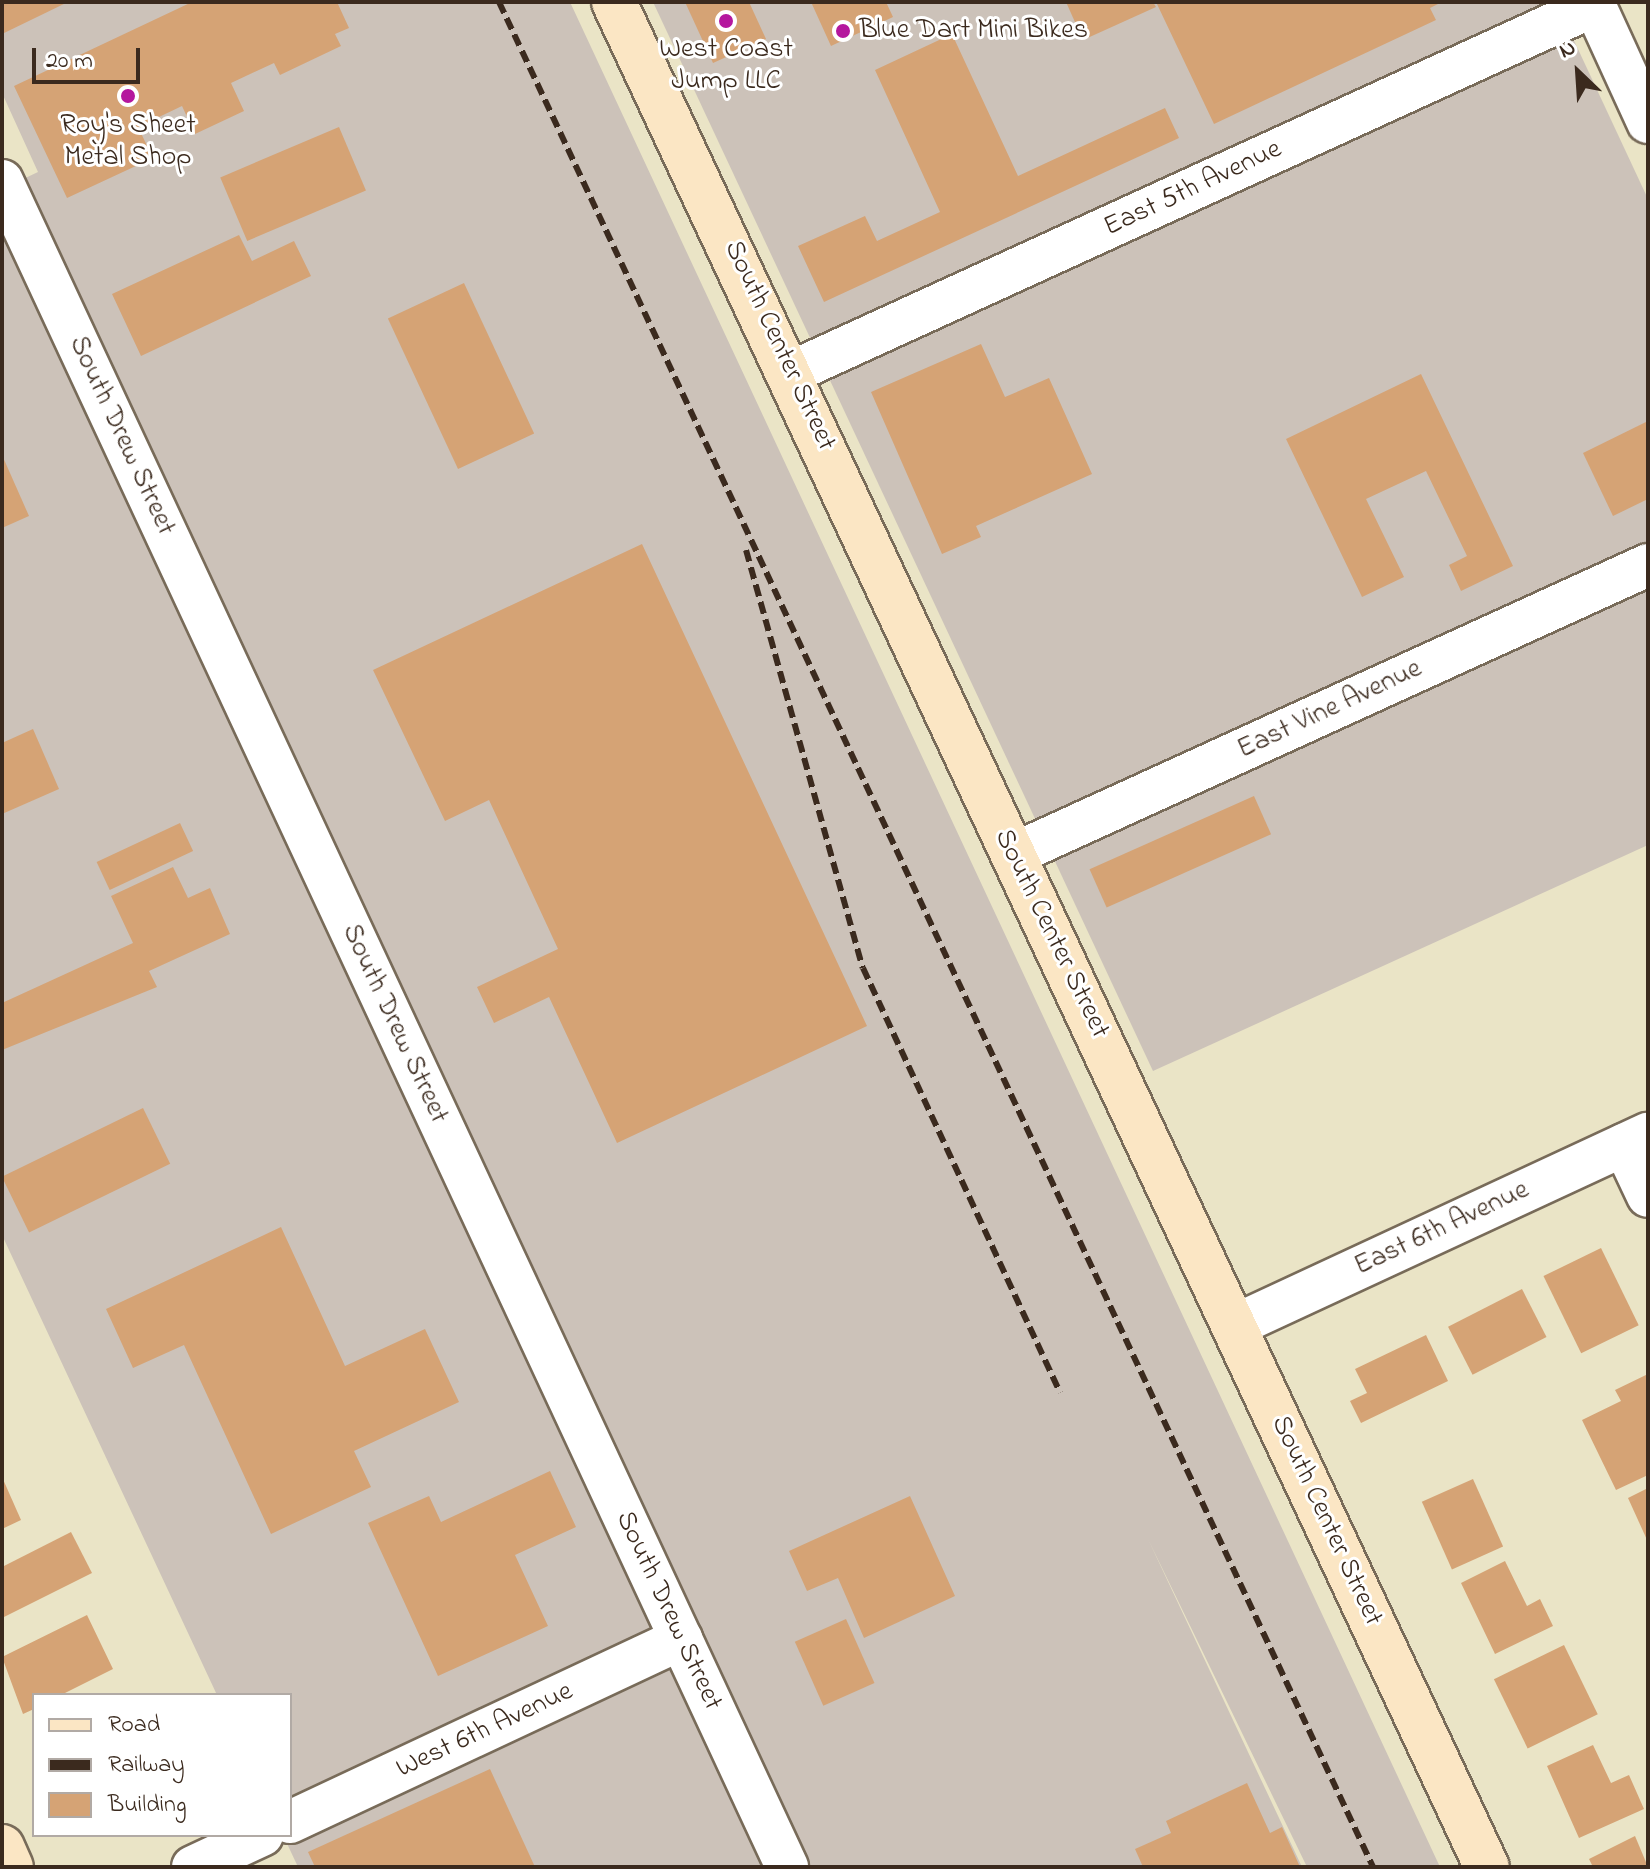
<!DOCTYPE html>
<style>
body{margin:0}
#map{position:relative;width:1650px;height:1869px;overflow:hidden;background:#eae4c6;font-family:"Indie Flower",sans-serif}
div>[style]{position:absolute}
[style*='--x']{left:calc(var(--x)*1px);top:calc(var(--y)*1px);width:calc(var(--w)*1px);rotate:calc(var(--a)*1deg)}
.industrial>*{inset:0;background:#ccc2b9}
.building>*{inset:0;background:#d5a375;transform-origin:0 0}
.roads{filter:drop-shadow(2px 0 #786b59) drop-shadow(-2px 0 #786b59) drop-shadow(0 2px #786b59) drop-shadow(0 -2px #786b59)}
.street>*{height:42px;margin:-21px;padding:0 21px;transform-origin:21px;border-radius:21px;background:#fff}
.secondary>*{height:44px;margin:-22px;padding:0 22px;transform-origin:22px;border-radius:22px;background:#fbe6c4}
.rail>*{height:6px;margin-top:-3px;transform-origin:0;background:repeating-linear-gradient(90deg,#3b2a1e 0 12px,transparent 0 18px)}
.dots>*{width:22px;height:22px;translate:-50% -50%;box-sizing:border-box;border:4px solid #fff;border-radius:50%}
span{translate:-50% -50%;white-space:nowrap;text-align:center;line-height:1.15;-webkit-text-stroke:6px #fff;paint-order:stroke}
.poi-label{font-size:28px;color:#3b2a1e}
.left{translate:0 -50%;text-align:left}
.street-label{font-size:28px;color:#3b2a1e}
.frame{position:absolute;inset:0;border:4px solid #3b2a1e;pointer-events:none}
.legend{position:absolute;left:32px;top:1693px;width:260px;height:144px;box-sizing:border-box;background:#fff;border:2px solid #b1aaa5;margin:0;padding:10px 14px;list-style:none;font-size:24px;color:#3b2a1e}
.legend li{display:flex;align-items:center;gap:16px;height:40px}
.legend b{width:40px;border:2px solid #b1aaa5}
.north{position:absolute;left:1538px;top:32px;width:80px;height:80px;-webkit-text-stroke:6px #fff;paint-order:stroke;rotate:335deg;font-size:22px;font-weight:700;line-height:32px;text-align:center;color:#3b2a1e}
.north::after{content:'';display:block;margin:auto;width:28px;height:36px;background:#3b2a1e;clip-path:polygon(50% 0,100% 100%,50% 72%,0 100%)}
.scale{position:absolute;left:32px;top:48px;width:108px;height:36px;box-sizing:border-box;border:4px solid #3b2a1e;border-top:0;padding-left:10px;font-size:24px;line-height:28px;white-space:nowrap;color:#3b2a1e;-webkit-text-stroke:6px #fff;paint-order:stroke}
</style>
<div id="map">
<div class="industrial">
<div style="clip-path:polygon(2px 2px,570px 2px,1440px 1867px,1307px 1867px,1148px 1539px,1302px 1867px,298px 1867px,283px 1835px,290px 1835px,290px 1695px,217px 1695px,2px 1235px,2px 189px,38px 172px,2px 93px)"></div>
<div style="clip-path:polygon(653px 2px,1556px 2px,1648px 199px,1648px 845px,1153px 1071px)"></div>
</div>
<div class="building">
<div style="clip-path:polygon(2px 2px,68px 2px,2px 34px)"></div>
<div style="clip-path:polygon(192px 2px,337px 2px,349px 28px,335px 34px,341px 46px,280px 75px,274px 63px,231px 83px,244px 111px,195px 134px,182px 106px,138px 127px,153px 158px,67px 198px,14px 86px)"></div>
<div style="clip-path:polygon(685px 2px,749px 2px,766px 39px,713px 63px)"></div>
<div style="clip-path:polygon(811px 2px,886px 2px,893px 17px,831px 46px)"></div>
<div style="clip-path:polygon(1066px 2px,1153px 2px,1156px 7px,1083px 40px)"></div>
<div style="clip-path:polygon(1156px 2px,1442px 2px,1430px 8px,1436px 20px,1214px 124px)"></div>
<div style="clip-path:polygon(952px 34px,1018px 176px,1165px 108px,1179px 138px,824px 302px,798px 246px,865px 216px,877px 241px,940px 212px,875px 70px)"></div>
<div style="left:339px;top:127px;width:69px;height:129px;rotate:67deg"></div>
<div style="clip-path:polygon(239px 235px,252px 261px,294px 241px,311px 276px,141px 356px,112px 294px)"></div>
<div style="left:464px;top:283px;width:166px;height:84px;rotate:65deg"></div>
<div style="clip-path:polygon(981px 344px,1005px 397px,1049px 378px,1092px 474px,976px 526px,981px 537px,942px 554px,871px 392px)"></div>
<div style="clip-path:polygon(1421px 374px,1513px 566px,1461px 591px,1449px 565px,1467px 556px,1426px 471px,1366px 499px,1404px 577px,1362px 597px,1286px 439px)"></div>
<div style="clip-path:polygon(1648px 421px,1648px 499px,1613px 516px,1583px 453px)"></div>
<div style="clip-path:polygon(2px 455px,29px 516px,2px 528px)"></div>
<div style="clip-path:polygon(642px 544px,867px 1026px,617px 1143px,549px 997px,494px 1023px,477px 987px,558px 949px,489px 800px,445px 821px,373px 670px)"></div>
<div style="clip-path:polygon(33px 729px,59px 789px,2px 814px,2px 743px)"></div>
<div style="left:1254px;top:796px;width:42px;height:180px;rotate:66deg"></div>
<div style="left:180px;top:823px;width:31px;height:92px;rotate:65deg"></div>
<div style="clip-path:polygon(173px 867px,188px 898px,210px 888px,230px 934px,149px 971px,157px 987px,2px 1050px,2px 1003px,133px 943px,111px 896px)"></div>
<div style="left:143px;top:1108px;width:62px;height:157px;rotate:64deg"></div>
<div style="clip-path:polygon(281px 1227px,345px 1366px,425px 1329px,459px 1402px,354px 1451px,371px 1487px,271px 1534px,184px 1345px,133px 1368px,106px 1309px)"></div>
<div style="left:1601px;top:1248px;width:86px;height:64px;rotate:64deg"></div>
<div style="left:1522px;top:1289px;width:54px;height:83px;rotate:63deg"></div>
<div style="clip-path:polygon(1426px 1335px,1448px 1381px,1361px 1423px,1350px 1401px,1367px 1393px,1355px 1369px)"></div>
<div style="clip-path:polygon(1648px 1374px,1648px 1475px,1616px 1490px,1582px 1420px,1621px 1401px,1615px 1390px)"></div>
<div style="clip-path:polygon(550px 1471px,576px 1527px,515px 1555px,548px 1626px,438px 1676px,368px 1523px,429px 1496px,441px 1522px)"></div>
<div style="clip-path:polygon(2px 1477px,21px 1520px,2px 1529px)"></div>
<div style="left:1473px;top:1479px;width:74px;height:56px;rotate:66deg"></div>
<div style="clip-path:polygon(1648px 1488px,1648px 1542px,1628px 1498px)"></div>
<div style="clip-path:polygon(910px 1496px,955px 1596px,864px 1638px,838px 1578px,807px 1591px,789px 1551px)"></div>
<div style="clip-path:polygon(71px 1532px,92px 1573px,2px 1618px,2px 1567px)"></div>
<div style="clip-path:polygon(1505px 1561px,1527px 1606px,1540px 1599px,1553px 1626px,1495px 1654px,1461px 1583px)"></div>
<div style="clip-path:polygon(87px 1615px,113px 1669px,61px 1695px,34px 1695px,34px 1709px,23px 1714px,2px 1657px)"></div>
<div style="left:846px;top:1619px;width:70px;height:56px;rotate:66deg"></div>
<div style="left:1564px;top:1645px;width:77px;height:78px;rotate:64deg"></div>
<div style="clip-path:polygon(1593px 1745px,1611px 1783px,1629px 1775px,1644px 1809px,1579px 1838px,1547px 1766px)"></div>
<div style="clip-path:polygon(490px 1769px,535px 1867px,315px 1867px,308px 1852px)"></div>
<div style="clip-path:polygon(1247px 1783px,1270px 1833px,1282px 1827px,1300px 1867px,1143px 1867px,1135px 1849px,1171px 1833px,1166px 1821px)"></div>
<div style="clip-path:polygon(1635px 1836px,1648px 1867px,1593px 1867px,1589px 1859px)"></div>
</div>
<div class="roads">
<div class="street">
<div style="--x:1593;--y:2;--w:132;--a:65.4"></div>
<div style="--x:2;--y:181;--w:1860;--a:65.03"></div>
<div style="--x:792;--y:372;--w:883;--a:-24.56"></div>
<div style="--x:1012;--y:855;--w:699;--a:-24.51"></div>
<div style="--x:1624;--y:1145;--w:56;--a:64.8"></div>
<div style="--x:1236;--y:1325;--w:454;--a:-24.9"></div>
<div style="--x:290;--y:1822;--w:432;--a:-25.1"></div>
<div style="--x:193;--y:1867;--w:76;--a:-24.9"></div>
</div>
<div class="secondary">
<div style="--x:614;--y:2;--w:2059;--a:64.92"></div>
<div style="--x:2;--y:1847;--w:22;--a:66"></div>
</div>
</div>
<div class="rail">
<div style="--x:499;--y:2;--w:2060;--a:64.89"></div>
<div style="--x:746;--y:550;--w:434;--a:74.4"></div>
<div style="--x:863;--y:968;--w:468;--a:65.1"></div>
</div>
<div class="dots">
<div style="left:726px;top:21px;background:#b5179e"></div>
<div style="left:843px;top:31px;background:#b5179e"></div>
<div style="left:128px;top:96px;background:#b5179e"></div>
</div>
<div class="poi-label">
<span class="left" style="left:859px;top:31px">Blue Dart Mini Bikes</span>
<span style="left:726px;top:66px">West Coast<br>Jump LLC</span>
<span style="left:128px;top:142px">Roy's Sheet<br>Metal Shop</span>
</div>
<div class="street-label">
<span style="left:1193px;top:189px;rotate:-25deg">East 5th Avenue</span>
<span style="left:779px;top:346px;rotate:65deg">South Center Street</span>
<span style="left:121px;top:436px;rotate:65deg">South Drew Street</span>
<span style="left:1330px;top:710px;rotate:-25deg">East Vine Avenue</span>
<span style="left:1051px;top:934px;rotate:64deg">South Center Street</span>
<span style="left:394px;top:1024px;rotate:65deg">South Drew Street</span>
<span style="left:1442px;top:1229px;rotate:-25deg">East 6th Avenue</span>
<span style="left:1326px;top:1521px;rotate:65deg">South Center Street</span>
<span style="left:668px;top:1611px;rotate:65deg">South Drew Street</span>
<span style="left:485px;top:1731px;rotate:-25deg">West 6th Avenue</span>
</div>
<div class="frame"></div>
<ul class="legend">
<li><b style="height:10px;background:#fbe6c4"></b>Road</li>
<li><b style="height:10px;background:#3b2a1e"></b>Railway</li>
<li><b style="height:22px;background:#d5a375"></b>Building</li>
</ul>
<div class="north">N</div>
<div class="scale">20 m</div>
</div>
